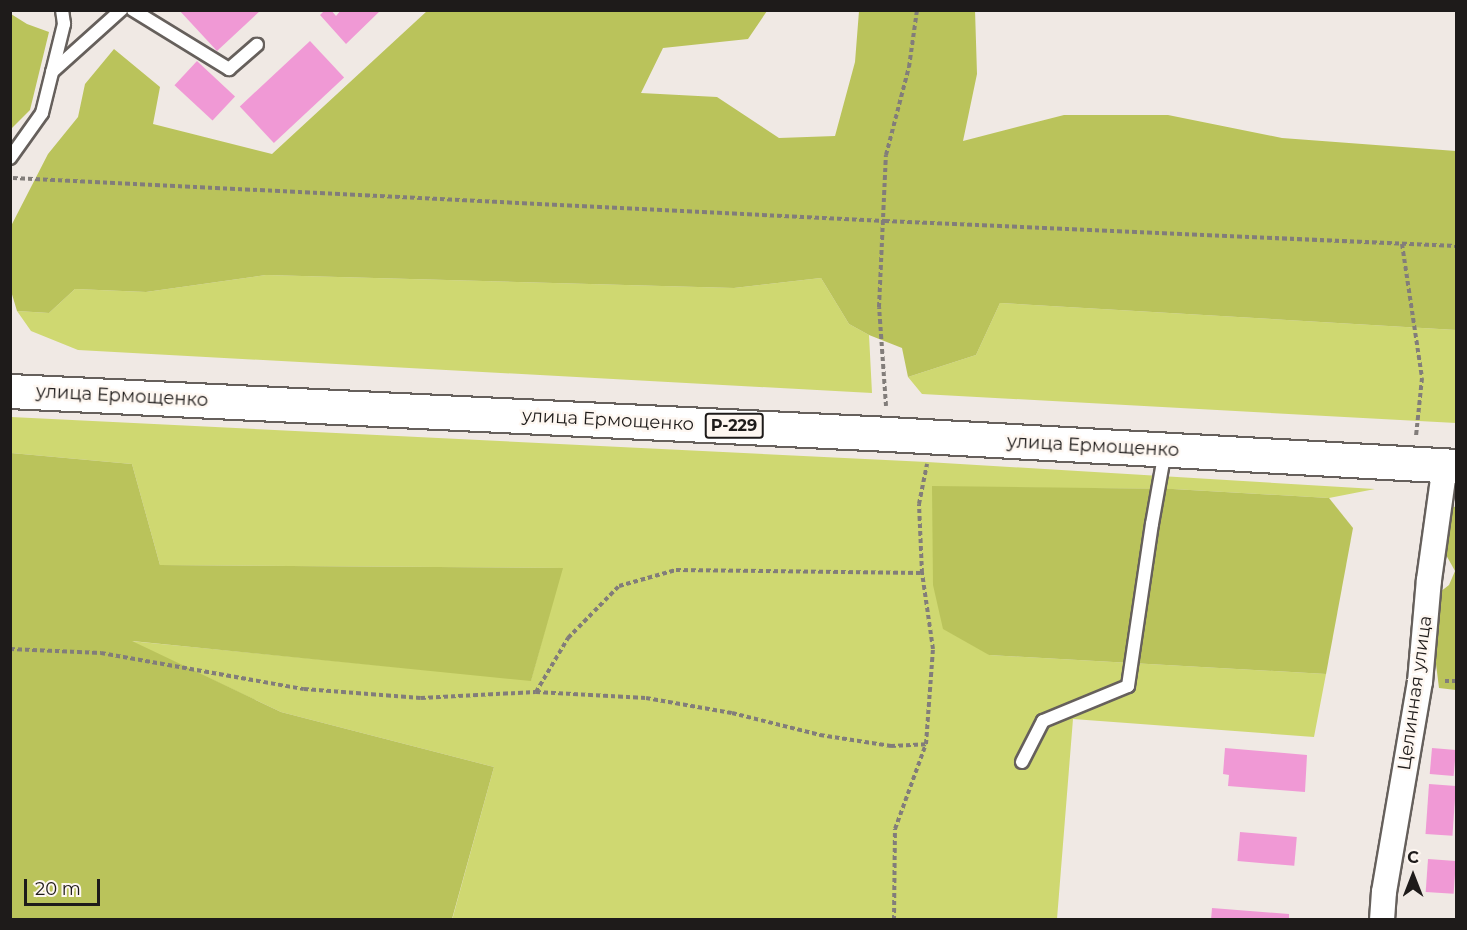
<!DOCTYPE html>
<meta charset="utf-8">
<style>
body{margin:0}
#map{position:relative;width:1467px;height:930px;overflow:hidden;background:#f0e9e4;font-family:Montserrat,sans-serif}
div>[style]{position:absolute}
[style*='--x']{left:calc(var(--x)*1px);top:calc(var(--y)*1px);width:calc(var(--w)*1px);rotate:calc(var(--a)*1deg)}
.green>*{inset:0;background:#cfd871}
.forest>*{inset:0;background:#bac35b}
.building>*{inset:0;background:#f099d5;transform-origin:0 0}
.path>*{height:4px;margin-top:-2px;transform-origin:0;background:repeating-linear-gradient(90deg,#827d7a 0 4.5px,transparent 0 7.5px)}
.roads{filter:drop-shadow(2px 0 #66605c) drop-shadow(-2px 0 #66605c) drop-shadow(0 2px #66605c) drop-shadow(0 -2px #66605c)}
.lane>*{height:12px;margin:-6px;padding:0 6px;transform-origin:6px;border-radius:6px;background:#fff}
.street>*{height:24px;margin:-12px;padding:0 12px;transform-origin:12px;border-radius:12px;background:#fff}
.highway>*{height:33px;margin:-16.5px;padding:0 16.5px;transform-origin:16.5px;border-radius:16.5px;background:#fff}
span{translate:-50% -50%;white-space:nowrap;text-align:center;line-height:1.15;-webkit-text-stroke:4.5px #fef7f1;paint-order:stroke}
.shield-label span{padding:2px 4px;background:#fef7f1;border:2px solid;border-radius:4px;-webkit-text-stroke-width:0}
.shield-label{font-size:16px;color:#1e1b1a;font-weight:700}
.street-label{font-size:18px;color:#1e1b1a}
.frame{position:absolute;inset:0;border:12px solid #1e1b1a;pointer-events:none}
.north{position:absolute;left:1383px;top:846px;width:60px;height:60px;-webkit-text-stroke:4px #fef7f1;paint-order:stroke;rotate:0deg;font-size:16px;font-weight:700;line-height:24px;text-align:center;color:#1e1b1a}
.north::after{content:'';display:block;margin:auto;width:21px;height:27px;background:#1e1b1a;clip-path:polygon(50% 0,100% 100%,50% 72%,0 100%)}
.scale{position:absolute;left:24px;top:879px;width:76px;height:27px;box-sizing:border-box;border:3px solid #1e1b1a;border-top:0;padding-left:8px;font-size:18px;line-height:21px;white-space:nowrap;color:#1e1b1a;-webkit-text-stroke:4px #fef7f1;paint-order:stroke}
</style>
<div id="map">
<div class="green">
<div style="clip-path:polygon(266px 275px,734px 288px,821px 278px,849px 324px,869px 335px,872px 393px,78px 350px,31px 331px,17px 311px,49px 313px,75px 289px,146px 292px)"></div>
<div style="clip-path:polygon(1000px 303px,1456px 330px,1456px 423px,922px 394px,908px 377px,976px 355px)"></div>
<div style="clip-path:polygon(11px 417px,927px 462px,1375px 489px,1329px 498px,1173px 489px,932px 487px,989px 655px,1326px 674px,1314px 737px,1073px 719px,1057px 919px,452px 920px,494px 767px,281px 712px,130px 641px,531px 680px,562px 568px,160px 565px,132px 464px,11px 453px)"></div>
</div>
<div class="forest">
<div style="clip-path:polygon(427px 11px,767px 11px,748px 39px,663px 48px,641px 93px,717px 97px,779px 138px,835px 136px,855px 62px,859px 11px,975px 10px,977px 74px,963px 141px,1064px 115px,1168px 115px,1282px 138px,1456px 151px,1456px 330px,1000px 303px,976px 355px,908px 377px,902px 348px,869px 335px,849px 324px,821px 278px,734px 288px,266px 275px,146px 292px,75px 289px,49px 313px,17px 311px,11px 291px,11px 226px,48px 154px,78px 117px,85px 84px,114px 49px,160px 87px,153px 124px,272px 154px)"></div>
<div style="clip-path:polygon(11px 14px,27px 24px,49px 32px,30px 110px,11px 129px)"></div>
<div style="clip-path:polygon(11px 453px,132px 464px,160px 565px,563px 568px,531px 681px,132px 641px,281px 712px,494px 767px,452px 919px,11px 919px)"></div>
<div style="clip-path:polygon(932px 486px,1173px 489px,1329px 498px,1353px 528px,1326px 674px,989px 655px,943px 629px,933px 585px)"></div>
<div style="clip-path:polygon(1456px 506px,1456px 690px,1439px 688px,1434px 648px,1440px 592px,1449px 585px,1455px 571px,1445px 553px,1450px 509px)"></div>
</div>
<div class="building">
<div style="clip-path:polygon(179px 10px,261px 10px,217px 51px)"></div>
<div style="clip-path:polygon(325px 10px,331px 10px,336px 16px,341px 10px,381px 10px,346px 44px,320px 15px)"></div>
<div style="left:310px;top:41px;width:50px;height:96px;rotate:47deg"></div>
<div style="left:197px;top:61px;width:52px;height:33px;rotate:43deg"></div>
<div style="clip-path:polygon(1225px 748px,1307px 755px,1305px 792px,1228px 786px,1229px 775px,1223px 774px)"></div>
<div style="left:1432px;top:748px;width:24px;height:26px;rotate:5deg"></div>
<div style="left:1429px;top:784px;width:27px;height:50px;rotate:4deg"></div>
<div style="left:1240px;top:832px;width:57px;height:29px;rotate:5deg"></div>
<div style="left:1428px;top:859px;width:28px;height:33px;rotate:4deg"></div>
<div style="clip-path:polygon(1212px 908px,1289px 914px,1289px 920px,1211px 920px)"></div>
</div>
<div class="path">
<div style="--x:13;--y:178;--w:873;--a:2.82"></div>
<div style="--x:885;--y:221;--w:572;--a:2.51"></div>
<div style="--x:1402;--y:244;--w:135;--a:81.5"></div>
<div style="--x:1422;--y:378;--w:58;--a:95.9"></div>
<div style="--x:886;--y:406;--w:99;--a:-94"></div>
<div style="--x:879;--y:307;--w:152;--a:-87.4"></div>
<div style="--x:886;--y:155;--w:91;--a:-75.4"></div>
<div style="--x:909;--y:67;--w:58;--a:-82"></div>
<div style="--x:10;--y:649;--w:91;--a:2.5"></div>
<div style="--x:101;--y:653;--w:206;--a:10.1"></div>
<div style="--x:304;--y:689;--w:117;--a:4.4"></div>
<div style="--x:421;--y:698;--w:115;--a:-3"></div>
<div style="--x:536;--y:692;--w:63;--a:-59.3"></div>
<div style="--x:568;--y:638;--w:73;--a:-45.6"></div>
<div style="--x:619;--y:586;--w:59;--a:-15.7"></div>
<div style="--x:676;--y:570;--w:246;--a:0.7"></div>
<div style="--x:922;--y:573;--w:69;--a:-92.5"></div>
<div style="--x:919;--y:504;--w:41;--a:-78.7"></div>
<div style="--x:1445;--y:681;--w:11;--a:0"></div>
<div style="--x:536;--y:692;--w:110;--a:3.1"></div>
<div style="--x:646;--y:698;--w:87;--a:9.9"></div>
<div style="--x:732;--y:713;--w:91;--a:14"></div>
<div style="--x:820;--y:735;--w:72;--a:8.8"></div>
<div style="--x:891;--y:746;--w:35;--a:-3"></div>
<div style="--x:894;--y:920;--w:91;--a:-89.4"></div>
<div style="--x:895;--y:829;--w:90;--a:-70"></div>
<div style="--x:926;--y:744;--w:95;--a:-85.8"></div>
<div style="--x:933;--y:649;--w:77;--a:-98.2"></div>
</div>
<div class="roads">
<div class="lane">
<div style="--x:133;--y:10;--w:113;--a:31.6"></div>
<div style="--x:229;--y:69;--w:37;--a:-41"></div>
<div style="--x:52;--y:72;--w:93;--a:-41.9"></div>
<div style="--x:10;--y:158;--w:55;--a:-54.6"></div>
<div style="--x:42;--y:113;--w:92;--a:-76.1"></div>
<div style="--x:64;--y:24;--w:14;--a:-98"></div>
<div style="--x:1022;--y:762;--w:46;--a:-62.9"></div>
<div style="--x:1043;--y:721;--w:92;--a:-22.4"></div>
<div style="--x:1128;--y:686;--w:164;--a:-81.6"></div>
<div style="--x:1152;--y:524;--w:74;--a:-79.9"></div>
</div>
<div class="street">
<div style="--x:1382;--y:920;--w:28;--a:-86"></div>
<div style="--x:1384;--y:892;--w:213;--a:-80.3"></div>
<div style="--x:1420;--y:682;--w:102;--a:-85"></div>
<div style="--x:1429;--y:580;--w:116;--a:-82.1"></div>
</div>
<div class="highway">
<div style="--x:10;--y:391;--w:879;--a:2.8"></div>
<div style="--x:888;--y:434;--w:569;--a:3.22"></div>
</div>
</div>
<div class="shield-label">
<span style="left:734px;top:426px">Р-229</span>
</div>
<div class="street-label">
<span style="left:122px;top:396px;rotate:3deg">улица Ермощенко</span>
<span style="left:608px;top:420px;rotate:3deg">улица Ермощенко</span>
<span style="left:1093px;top:446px;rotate:3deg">улица Ермощенко</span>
<span style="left:1415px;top:693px;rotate:-82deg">Целинная улица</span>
</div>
<div class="frame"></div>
<div class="north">С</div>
<div class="scale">20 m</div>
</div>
